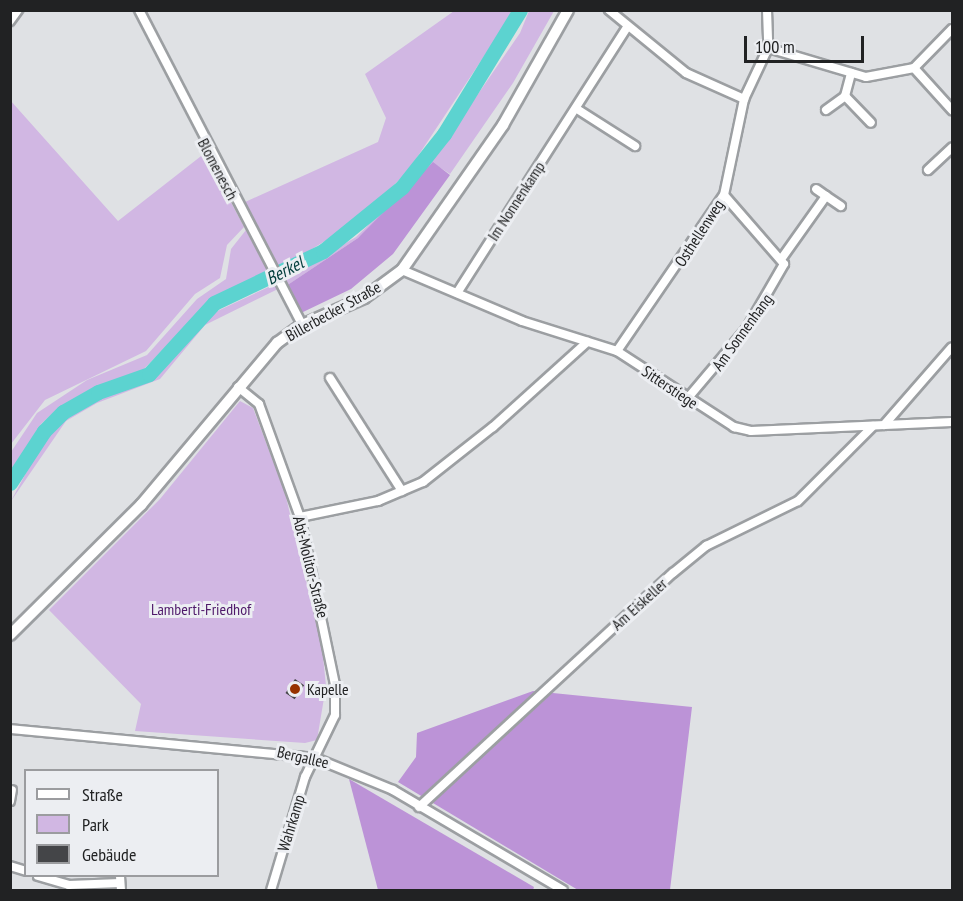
<!DOCTYPE html>
<meta charset="utf-8">
<style>
body{margin:0}
#map{position:relative;width:963px;height:901px;overflow:hidden;background:#dfe1e4;font-family:"PT Sans Narrow",sans-serif}
div>[style]{position:absolute}
[style*='--x']{left:calc(var(--x)*1px);top:calc(var(--y)*1px);width:calc(var(--w)*1px);rotate:calc(var(--a)*1deg)}
.green>*{inset:0;background:#d1b7e3}
.forest>*{inset:0;background:#bc93d7}
.river>*{height:15px;margin:-7.5px;padding:0 7.5px;transform-origin:7.5px;border-radius:7.5px;background:#5cd3d0}
.building>*{inset:0;background:#444548;transform-origin:0 0}
.roads{filter:drop-shadow(2px 0 #9c9fa2) drop-shadow(-2px 0 #9c9fa2) drop-shadow(0 2px #9c9fa2) drop-shadow(0 -2px #9c9fa2)}
.minor>*{height:8px;margin:-4px;padding:0 4px;transform-origin:4px;border-radius:4px;background:#fff}
.major>*{height:10px;margin:-5px;padding:0 5px;transform-origin:5px;border-radius:5px;background:#fff}
.dots>*{width:16px;height:16px;translate:-50% -50%;box-sizing:border-box;border:3px solid #eceef2;border-radius:50%}
span{translate:-50% -50%;white-space:nowrap;text-align:center;line-height:1.15;-webkit-text-stroke:6px #eceef2;paint-order:stroke}
.street-label{font-size:16px;color:#212223}
.park-label{font-size:16px;color:#4f196a}
.poi-label{font-size:16px;color:#212223}
.left{translate:0 -50%;text-align:left}
.water-label{font-size:18px;color:#043e3d;font-style:italic}
.frame{position:absolute;inset:0;border:12px solid #212223;pointer-events:none}
.legend{position:absolute;left:24px;top:769px;width:195px;height:108px;box-sizing:border-box;background:#eceef2;border:2px solid #9b9c9f;margin:0;padding:8px 10px;list-style:none;font-size:18px;color:#212223}
.legend li{display:flex;align-items:center;gap:12px;height:30px}
.legend b{width:30px;border:2px solid #9b9c9f}
.scale{position:absolute;left:744px;top:36px;width:120px;height:27px;box-sizing:border-box;border:3px solid #212223;border-top:0;padding-left:8px;font-size:18px;line-height:21px;white-space:nowrap;color:#212223;-webkit-text-stroke:4px #eceef2;paint-order:stroke}
</style>
<div id="map">
<div class="green">
<div style="clip-path:polygon(454px 11px,514px 11px,408px 171px,359px 220px,278px 270px,245px 202px,378px 142px,386px 118px,365px 74px)"></div>
<div style="clip-path:polygon(529px 11px,554px 11px,513px 83px,450px 174px,433px 163px,393px 208px,358px 238px,286px 286px,283px 280px,356px 237px,425px 171px,520px 33px)"></div>
<div style="clip-path:polygon(10px 100px,118px 221px,205px 153px,244px 227px,227px 245px,220px 278px,195px 294px,146px 351px,45px 400px,11px 444px)"></div>
<div style="clip-path:polygon(246px 230px,270px 274px,213px 298px,141px 372px,91px 389px,57px 409px,41px 424px,11px 472px,11px 452px,37px 413px,87px 380px,147px 355px,197px 299px,226px 279px,231px 249px)"></div>
<div style="clip-path:polygon(275px 284px,278px 289px,205px 325px,160px 379px,97px 403px,66px 421px,11px 501px,42px 443px,63px 419px,94px 399px,157px 376px,209px 315px)"></div>
<div style="clip-path:polygon(240px 401px,253px 408px,285px 493px,322px 647px,326px 686px,317px 740px,305px 743px,135px 731px,141px 704px,49px 610px,160px 499px)"></div>
</div>
<div class="forest">
<div style="clip-path:polygon(433px 162px,450px 175px,393px 254px,351px 289px,301px 313px,286px 286px,358px 238px)"></div>
<div style="clip-path:polygon(533px 691px,692px 707px,670px 890px,578px 890px,398px 782px,416px 757px,417px 733px)"></div>
<div style="clip-path:polygon(349px 779px,534px 887px,533px 890px,378px 890px)"></div>
</div>
<div class="river">
<div style="--x:10;--y:483;--w:62;--a:-56.8"></div>
<div style="--x:44;--y:431;--w:27;--a:-45"></div>
<div style="--x:63;--y:412;--w:40;--a:-29.7"></div>
<div style="--x:98;--y:392;--w:54;--a:-19.4"></div>
<div style="--x:149;--y:374;--w:96;--a:-47.5"></div>
<div style="--x:214;--y:303;--w:121;--a:-25.5"></div>
<div style="--x:323;--y:251;--w:102;--a:-39"></div>
<div style="--x:402;--y:187;--w:68;--a:-51.6"></div>
<div style="--x:444;--y:134;--w:145;--a:-58.5"></div>
</div>
<div class="building">
<div style="left:295px;top:679px;width:11px;height:17px;rotate:34deg"></div>
</div>
<div class="roads">
<div class="minor">
<div style="--x:139;--y:10;--w:355;--a:62.6"></div>
<div style="--x:609;--y:10;--w:99;--a:39.3"></div>
<div style="--x:686;--y:73;--w:64;--a:24.1"></div>
<div style="--x:767;--y:10;--w:38;--a:88"></div>
<div style="--x:768;--y:48;--w:102;--a:16.5"></div>
<div style="--x:866;--y:77;--w:49;--a:-10.6"></div>
<div style="--x:914;--y:68;--w:54;--a:-45.7"></div>
<div style="--x:10;--y:21;--w:14;--a:-54"></div>
<div style="--x:914;--y:68;--w:57;--a:47.9"></div>
<div style="--x:845;--y:96;--w:37;--a:46"></div>
<div style="--x:577;--y:109;--w:69;--a:32.5"></div>
<div style="--x:826;--y:110;--w:24;--a:-36"></div>
<div style="--x:845;--y:96;--w:24;--a:-75"></div>
<div style="--x:928;--y:170;--w:33;--a:-43"></div>
<div style="--x:826;--y:196;--w:18;--a:34"></div>
<div style="--x:782;--y:258;--w:76;--a:-54.6"></div>
<div style="--x:826;--y:196;--w:12;--a:-145"></div>
<div style="--x:402;--y:270;--w:130;--a:23"></div>
<div style="--x:522;--y:321;--w:100;--a:17.5"></div>
<div style="--x:617;--y:351;--w:140;--a:33"></div>
<div style="--x:734;--y:427;--w:17;--a:13"></div>
<div style="--x:751;--y:431;--w:201;--a:-2.6"></div>
<div style="--x:457;--y:293;--w:316;--a:-57.4"></div>
<div style="--x:617;--y:351;--w:189;--a:-55.6"></div>
<div style="--x:724;--y:195;--w:98;--a:-78.2"></div>
<div style="--x:744;--y:99;--w:56;--a:-64.8"></div>
<div style="--x:330;--y:378;--w:134;--a:57.5"></div>
<div style="--x:238;--y:387;--w:27;--a:39"></div>
<div style="--x:259;--y:404;--w:120;--a:70.1"></div>
<div style="--x:300;--y:517;--w:172;--a:78.2"></div>
<div style="--x:335;--y:685;--w:30;--a:90"></div>
<div style="--x:335;--y:715;--w:69;--a:115.8"></div>
<div style="--x:305;--y:777;--w:118;--a:106.7"></div>
<div style="--x:687;--y:399;--w:93;--a:-49.8"></div>
<div style="--x:747;--y:328;--w:74;--a:-60"></div>
<div style="--x:784;--y:264;--w:91;--a:-131"></div>
<div style="--x:884;--y:425;--w:103;--a:-48.9"></div>
<div style="--x:300;--y:517;--w:80;--a:-11.6"></div>
<div style="--x:378;--y:501;--w:49;--a:-22.9"></div>
<div style="--x:423;--y:482;--w:89;--a:-38.2"></div>
<div style="--x:493;--y:427;--w:127;--a:-42.1"></div>
<div style="--x:10;--y:729;--w:306;--a:5.4"></div>
<div style="--x:315;--y:758;--w:84;--a:22.3"></div>
<div style="--x:393;--y:790;--w:197;--a:30.5"></div>
<div style="--x:10;--y:801;--w:11;--a:-80"></div>
<div style="--x:419;--y:807;--w:345;--a:-42.7"></div>
<div style="--x:673;--y:573;--w:43;--a:-39.3"></div>
<div style="--x:706;--y:546;--w:102;--a:-26.1"></div>
<div style="--x:798;--y:501;--w:106;--a:-45"></div>
<div style="--x:10;--y:866;--w:17;--a:17"></div>
<div style="--x:38;--y:876;--w:32;--a:16"></div>
<div style="--x:69;--y:885;--w:51;--a:-2.2"></div>
<div style="--x:120;--y:876;--w:14;--a:86"></div>
</div>
<div class="major">
<div style="--x:10;--y:635;--w:185;--a:-44.8"></div>
<div style="--x:141;--y:505;--w:212;--a:-50"></div>
<div style="--x:277;--y:343;--w:31;--a:-36"></div>
<div style="--x:302;--y:325;--w:68;--a:-23.5"></div>
<div style="--x:364;--y:298;--w:47;--a:-36.4"></div>
<div style="--x:402;--y:270;--w:177;--a:-55.1"></div>
<div style="--x:503;--y:125;--w:132;--a:-60.5"></div>
</div>
</div>
<div class="dots">
<div style="left:295px;top:689px;background:#973200"></div>
</div>
<div class="street-label">
<span style="left:218px;top:169px;rotate:62deg">Blomenesch</span>
<span style="left:516px;top:201px;rotate:-57deg">Im Nonnenkamp</span>
<span style="left:699px;top:233px;rotate:-57deg">Osthellenweg</span>
<span style="left:333px;top:311px;rotate:-29deg">Billerbecker Straße</span>
<span style="left:742px;top:332px;rotate:-54deg">Am Sonnenhang</span>
<span style="left:670px;top:387px;rotate:34deg">Sitterstiege</span>
<span style="left:311px;top:567px;rotate:76deg">Abt-Molitor-Straße</span>
<span style="left:639px;top:604px;rotate:-42deg">Am Eiskeller</span>
<span style="left:303px;top:757px;rotate:13deg">Bergallee</span>
<span style="left:291px;top:823px;rotate:-73deg">Wahrkamp</span>
</div>
<div class="park-label">
<span style="left:201px;top:609px">Lamberti-Friedhof</span>
</div>
<div class="poi-label">
<span class="left" style="left:307px;top:689px">Kapelle</span>
</div>
<div class="water-label">
<span style="left:285px;top:271px;rotate:-28deg">Berkel</span>
</div>
<div class="frame"></div>
<ul class="legend">
<li><b style="height:8px;background:#fff"></b>Straße</li>
<li><b style="height:16px;background:#d1b7e3"></b>Park</li>
<li><b style="height:16px;background:#444548"></b>Gebäude</li>
</ul>
<div class="scale">100 m</div>
</div>
